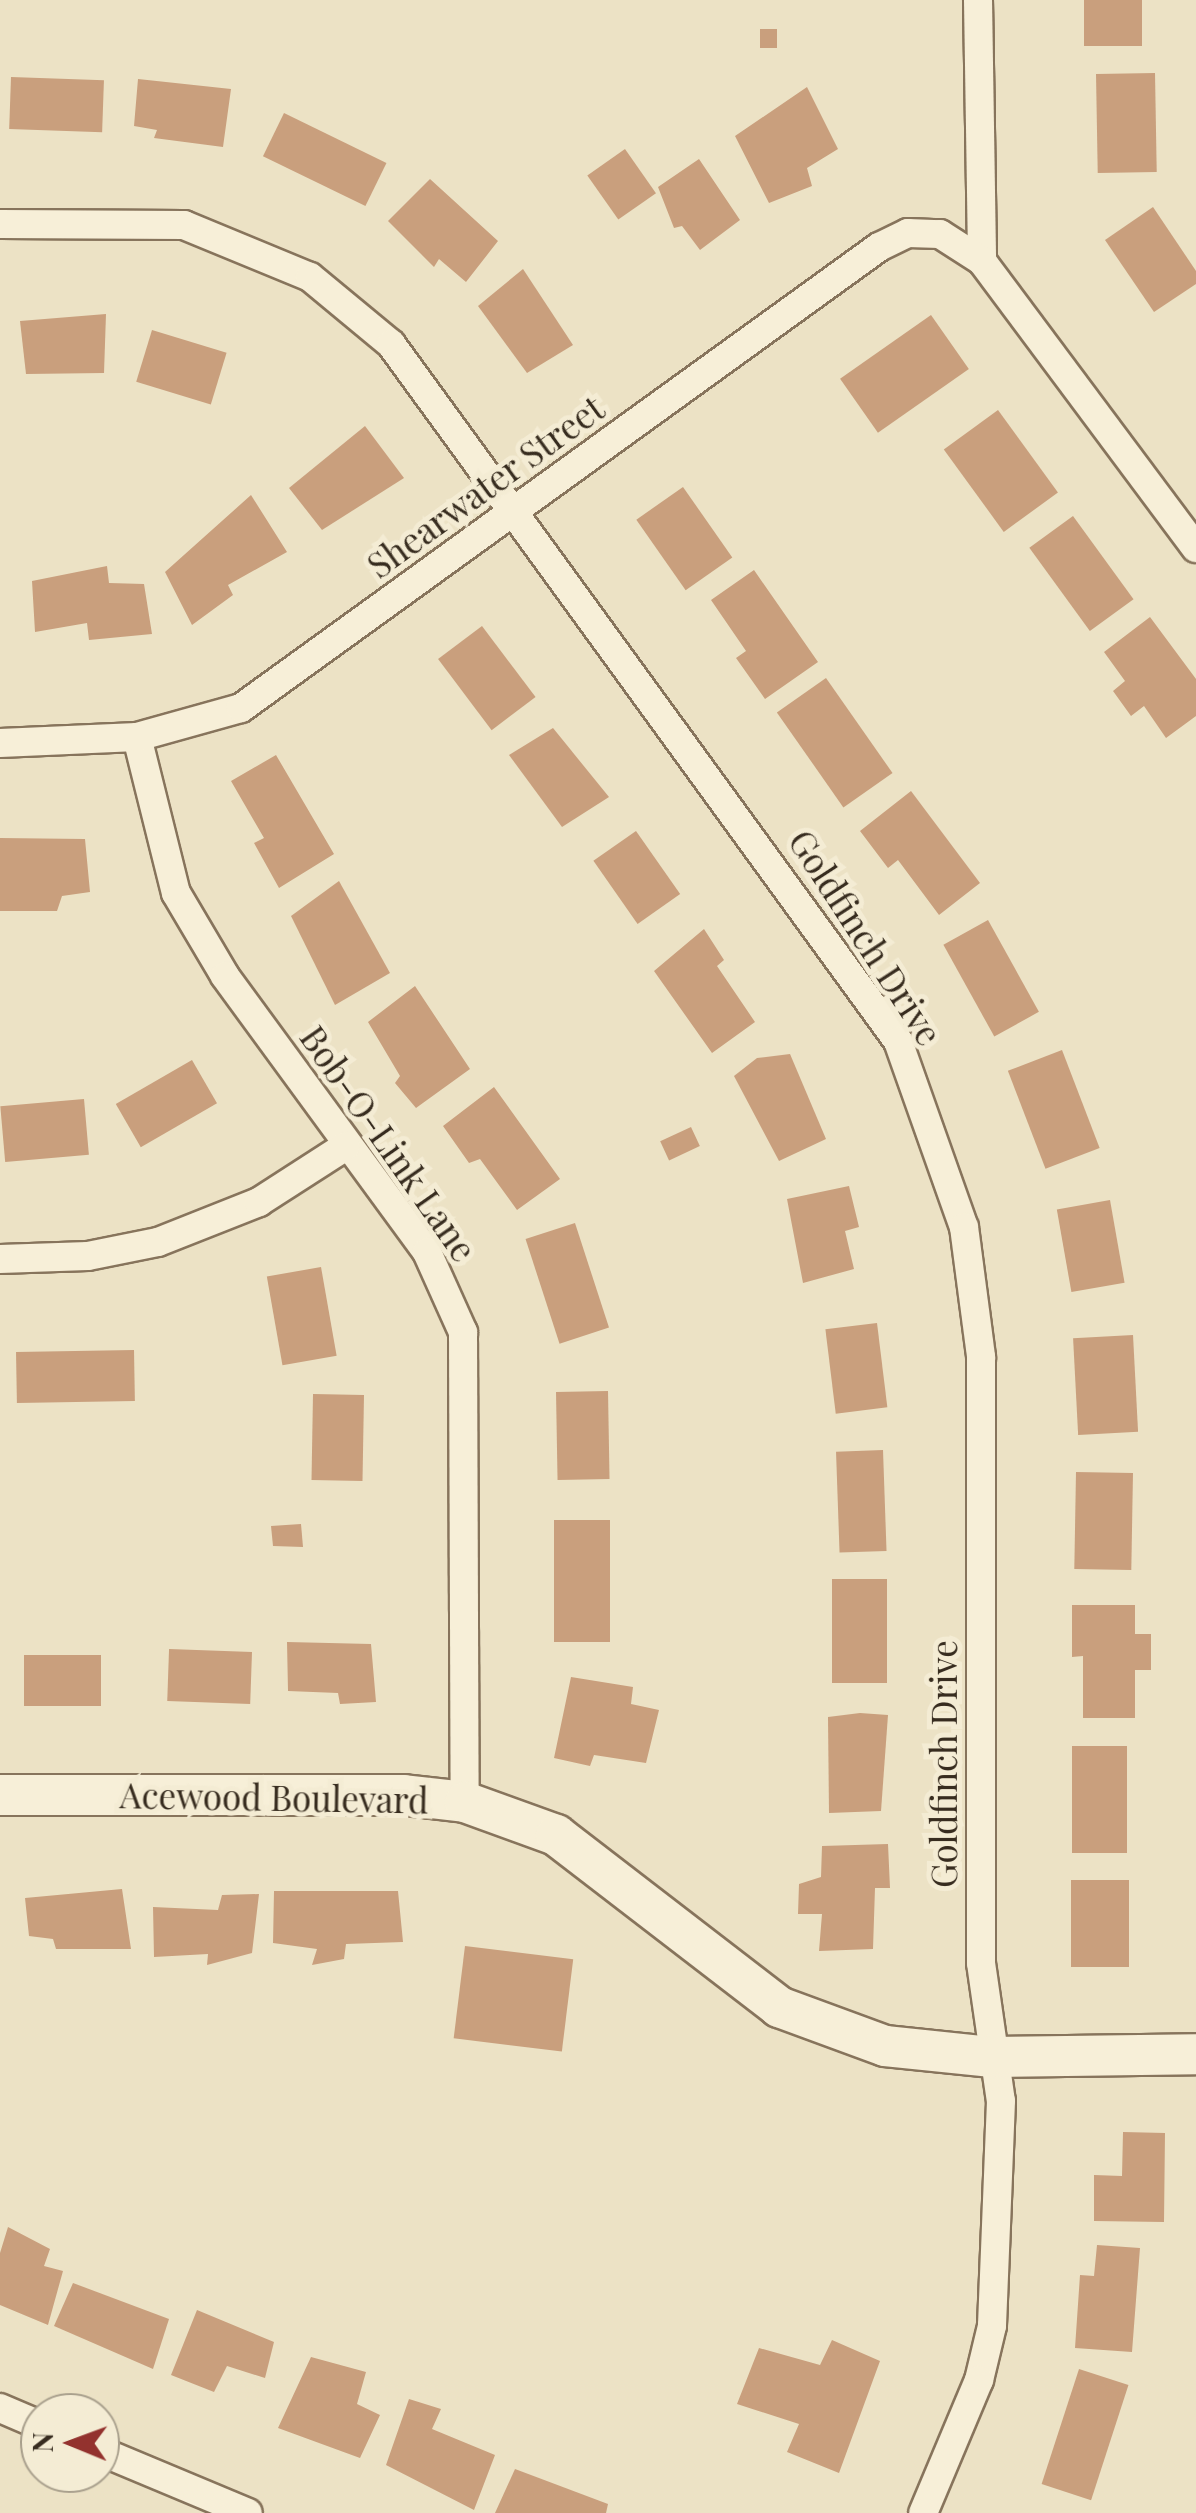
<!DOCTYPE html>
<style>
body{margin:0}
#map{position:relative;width:1196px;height:2513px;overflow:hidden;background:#ece2c5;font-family:"Playfair Display",serif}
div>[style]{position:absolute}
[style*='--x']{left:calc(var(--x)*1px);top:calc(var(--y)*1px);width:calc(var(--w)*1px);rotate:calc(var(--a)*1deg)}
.building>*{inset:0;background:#c99f7d;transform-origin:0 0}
.roads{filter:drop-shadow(2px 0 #87745c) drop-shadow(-2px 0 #87745c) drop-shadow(0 2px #87745c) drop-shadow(0 -2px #87745c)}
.street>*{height:28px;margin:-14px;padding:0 14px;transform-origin:14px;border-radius:14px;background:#f7efd8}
.secondary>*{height:40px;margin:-20px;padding:0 20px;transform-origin:20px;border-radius:20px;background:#f7efd8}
span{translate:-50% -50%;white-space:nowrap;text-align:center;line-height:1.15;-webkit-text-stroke:10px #f4ecd4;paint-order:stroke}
.street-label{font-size:35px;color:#372c1f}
.north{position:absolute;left:20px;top:2393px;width:100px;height:100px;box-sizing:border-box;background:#f4ecd4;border:2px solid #a89f8c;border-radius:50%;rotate:271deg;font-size:28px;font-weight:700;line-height:40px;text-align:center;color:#372c1f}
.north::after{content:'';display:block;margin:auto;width:35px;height:45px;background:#93322e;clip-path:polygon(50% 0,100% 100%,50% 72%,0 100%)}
</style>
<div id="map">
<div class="building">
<div style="left:1084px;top:0;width:58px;height:46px"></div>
<div style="left:760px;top:29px;width:17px;height:19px"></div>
<div style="left:1155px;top:73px;width:99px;height:59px;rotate:89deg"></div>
<div style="left:11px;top:77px;width:93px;height:52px;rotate:2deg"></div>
<div style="clip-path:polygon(138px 79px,231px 89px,223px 147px,154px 138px,157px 130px,134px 126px)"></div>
<div style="clip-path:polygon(807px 87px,838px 149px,807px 168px,812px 186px,769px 203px,735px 136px)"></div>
<div style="left:284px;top:113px;width:114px;height:48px;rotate:26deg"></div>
<div style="left:625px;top:149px;width:54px;height:46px;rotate:55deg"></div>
<div style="clip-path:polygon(699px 159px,740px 220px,700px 250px,682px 226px,674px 228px,658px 187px)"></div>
<div style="clip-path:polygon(430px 179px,498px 241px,466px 282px,439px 259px,434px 267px,388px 221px)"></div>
<div style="clip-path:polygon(1153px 207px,1196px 271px,1196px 284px,1154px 312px,1105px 240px)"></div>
<div style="clip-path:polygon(523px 269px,573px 345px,527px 373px,478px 306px)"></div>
<div style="clip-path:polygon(106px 314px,104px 373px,26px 374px,20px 321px)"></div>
<div style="left:931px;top:315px;width:66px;height:111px;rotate:55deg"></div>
<div style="left:152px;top:330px;width:78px;height:54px;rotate:17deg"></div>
<div style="left:998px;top:410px;width:102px;height:67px;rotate:54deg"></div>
<div style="clip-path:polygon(365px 426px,404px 478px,322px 530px,289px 488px)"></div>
<div style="left:683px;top:487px;width:86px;height:57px;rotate:55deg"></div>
<div style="clip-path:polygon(251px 495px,287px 552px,228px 585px,233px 595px,192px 625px,165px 572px)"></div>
<div style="left:1073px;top:516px;width:103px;height:54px;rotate:54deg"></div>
<div style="clip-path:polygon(107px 566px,109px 583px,144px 584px,152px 634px,89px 640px,87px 623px,35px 632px,32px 581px)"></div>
<div style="clip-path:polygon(754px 570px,818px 662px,765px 699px,736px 658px,746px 651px,711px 600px)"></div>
<div style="clip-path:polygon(1150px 617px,1196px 679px,1196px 716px,1166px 738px,1144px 706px,1131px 716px,1113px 691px,1125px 681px,1104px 652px)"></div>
<div style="left:482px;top:626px;width:89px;height:55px;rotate:53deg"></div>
<div style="left:826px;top:678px;width:116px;height:60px;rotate:55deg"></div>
<div style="clip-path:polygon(553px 728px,609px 797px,562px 827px,509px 755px)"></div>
<div style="clip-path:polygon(276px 755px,334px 854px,279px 888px,254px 843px,264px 838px,231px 781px)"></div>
<div style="clip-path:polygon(911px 791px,980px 883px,939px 915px,898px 860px,888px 868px,860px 831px)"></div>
<div style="left:636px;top:831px;width:77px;height:52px;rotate:55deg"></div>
<div style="clip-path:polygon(0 838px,85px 839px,90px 892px,62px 896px,57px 911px,0 911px)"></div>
<div style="clip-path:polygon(339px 881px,390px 973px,335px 1005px,291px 916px)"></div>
<div style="left:988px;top:920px;width:105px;height:51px;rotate:61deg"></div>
<div style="clip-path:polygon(704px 929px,724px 960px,717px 966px,755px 1022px,712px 1053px,654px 971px)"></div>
<div style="clip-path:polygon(415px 986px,470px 1069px,416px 1108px,395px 1083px,400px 1076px,368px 1022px)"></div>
<div style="left:1062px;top:1050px;width:105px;height:58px;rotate:69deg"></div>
<div style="clip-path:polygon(790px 1054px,826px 1139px,779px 1161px,734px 1076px,757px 1058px)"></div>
<div style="left:192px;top:1060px;width:50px;height:88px;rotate:60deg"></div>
<div style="clip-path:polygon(494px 1087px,560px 1179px,517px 1210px,480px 1159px,469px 1163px,443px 1126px)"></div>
<div style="left:84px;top:1099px;width:56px;height:84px;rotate:85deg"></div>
<div style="left:691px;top:1127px;width:21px;height:34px;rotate:65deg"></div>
<div style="clip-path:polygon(849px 1186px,859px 1227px,845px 1231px,854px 1269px,803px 1283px,787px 1199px)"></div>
<div style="left:1110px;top:1200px;width:84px;height:54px;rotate:80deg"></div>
<div style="left:575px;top:1223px;width:110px;height:52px;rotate:72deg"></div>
<div style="left:321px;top:1267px;width:90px;height:55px;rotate:80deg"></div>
<div style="left:877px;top:1323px;width:85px;height:52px;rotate:83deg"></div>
<div style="left:1133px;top:1335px;width:97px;height:60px;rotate:87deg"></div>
<div style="left:134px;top:1350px;width:51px;height:118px;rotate:89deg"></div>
<div style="left:608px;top:1391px;width:88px;height:52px;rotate:89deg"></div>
<div style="left:364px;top:1395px;width:86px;height:51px;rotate:91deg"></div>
<div style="left:883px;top:1450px;width:101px;height:47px;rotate:88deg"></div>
<div style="left:1076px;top:1472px;width:57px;height:97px;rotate:1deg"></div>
<div style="left:610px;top:1520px;width:122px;height:56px;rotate:90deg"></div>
<div style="clip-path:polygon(301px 1524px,303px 1547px,273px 1546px,271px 1526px)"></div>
<div style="left:832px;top:1579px;width:55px;height:104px"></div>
<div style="clip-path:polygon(1072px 1605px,1135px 1605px,1135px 1634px,1151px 1634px,1151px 1670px,1135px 1670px,1135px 1718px,1083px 1718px,1083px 1656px,1072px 1657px)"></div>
<div style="clip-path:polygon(287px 1642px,371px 1644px,376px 1702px,340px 1704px,338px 1693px,288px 1691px)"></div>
<div style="left:252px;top:1652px;width:52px;height:83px;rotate:92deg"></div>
<div style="left:24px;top:1655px;width:77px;height:51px"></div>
<div style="clip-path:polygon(571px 1677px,633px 1687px,631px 1704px,659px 1710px,646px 1763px,594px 1755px,590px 1766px,554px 1758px)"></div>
<div style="clip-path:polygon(860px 1713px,888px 1715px,881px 1811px,829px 1813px,828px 1717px)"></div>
<div style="left:1072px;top:1746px;width:55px;height:107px"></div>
<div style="clip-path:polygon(888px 1844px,890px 1888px,875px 1888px,873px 1949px,819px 1951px,822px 1914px,798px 1914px,799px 1884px,821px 1877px,822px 1846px)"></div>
<div style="left:1071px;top:1880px;width:58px;height:87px"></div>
<div style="clip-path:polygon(122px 1889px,131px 1949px,56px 1949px,53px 1939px,29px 1936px,25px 1898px)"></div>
<div style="clip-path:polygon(274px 1891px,398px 1891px,403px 1942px,346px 1944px,344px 1959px,312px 1965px,317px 1949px,273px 1943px)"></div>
<div style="clip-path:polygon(259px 1894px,252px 1953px,207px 1965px,208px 1954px,154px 1957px,153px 1907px,218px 1910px,222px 1895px)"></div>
<div style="left:465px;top:1946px;width:109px;height:93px;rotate:7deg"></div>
<div style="clip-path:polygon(1123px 2132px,1165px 2133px,1164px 2222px,1094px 2221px,1094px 2175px,1122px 2176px)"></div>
<div style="clip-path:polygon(8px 2227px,50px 2249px,44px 2266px,63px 2271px,48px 2325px,0 2305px,0 2253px)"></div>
<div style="clip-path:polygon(1097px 2245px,1140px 2248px,1132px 2352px,1075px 2348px,1080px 2275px,1094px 2276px)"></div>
<div style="clip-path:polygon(73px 2283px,169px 2319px,153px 2369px,54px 2326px)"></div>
<div style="clip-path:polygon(197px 2310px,274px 2342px,265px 2378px,227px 2366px,214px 2392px,171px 2375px)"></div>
<div style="clip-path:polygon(832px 2340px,880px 2361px,839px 2473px,787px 2452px,799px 2424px,737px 2404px,759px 2348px,820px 2365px)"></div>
<div style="clip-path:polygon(311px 2357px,366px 2372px,357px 2404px,380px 2415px,360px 2458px,278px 2428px)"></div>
<div style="left:1079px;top:2369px;width:52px;height:121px;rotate:18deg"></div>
<div style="clip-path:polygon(409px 2399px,441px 2409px,432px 2429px,495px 2455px,474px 2510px,386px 2465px)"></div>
<div style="clip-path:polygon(515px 2469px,608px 2504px,606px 2513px,495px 2513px)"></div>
</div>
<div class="roads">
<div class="street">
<div style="--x:978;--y:0;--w:261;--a:89.1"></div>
<div style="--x:982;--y:261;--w:358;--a:53.3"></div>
<div style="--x:0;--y:224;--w:184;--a:0.3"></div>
<div style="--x:184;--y:225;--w:136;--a:22.4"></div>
<div style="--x:310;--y:277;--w:105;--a:39.6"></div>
<div style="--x:391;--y:344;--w:862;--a:53.97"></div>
<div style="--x:898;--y:1041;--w:197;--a:70.5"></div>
<div style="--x:964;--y:1227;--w:131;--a:82.5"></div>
<div style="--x:981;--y:1357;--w:606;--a:90"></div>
<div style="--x:981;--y:1963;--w:139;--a:81.8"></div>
<div style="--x:1001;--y:2101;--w:225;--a:92.3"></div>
<div style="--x:992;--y:2326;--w:56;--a:103.5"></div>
<div style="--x:979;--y:2380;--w:144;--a:112.8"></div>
<div style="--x:137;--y:737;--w:161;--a:76"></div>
<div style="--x:176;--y:893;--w:96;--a:59.4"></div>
<div style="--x:225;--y:976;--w:342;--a:53.8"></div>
<div style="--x:427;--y:1252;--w:88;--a:65.8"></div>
<div style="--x:463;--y:1332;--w:470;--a:89.8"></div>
<div style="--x:0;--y:743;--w:137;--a:-2.5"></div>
<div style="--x:137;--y:737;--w:108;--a:-15.6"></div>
<div style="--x:241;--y:708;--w:787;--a:-35.85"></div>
<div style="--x:879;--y:247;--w:32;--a:-26"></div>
<div style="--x:908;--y:233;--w:32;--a:2"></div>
<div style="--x:940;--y:234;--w:50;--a:32.7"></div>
<div style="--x:0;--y:1259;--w:88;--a:-2"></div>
<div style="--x:88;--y:1256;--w:71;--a:-11.3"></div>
<div style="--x:158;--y:1242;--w:109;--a:-21.6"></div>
<div style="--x:259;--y:1202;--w:103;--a:-32.8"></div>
<div style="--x:0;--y:2408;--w:43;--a:23"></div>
<div style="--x:100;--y:2451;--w:160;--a:22.7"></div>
</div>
<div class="secondary">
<div style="--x:0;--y:1795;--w:404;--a:0"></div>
<div style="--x:404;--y:1795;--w:61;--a:6.5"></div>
<div style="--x:465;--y:1802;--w:97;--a:19.9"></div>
<div style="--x:556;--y:1835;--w:282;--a:37.6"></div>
<div style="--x:779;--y:2007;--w:113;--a:20.2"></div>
<div style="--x:885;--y:2046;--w:108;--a:5.9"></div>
<div style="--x:992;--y:2057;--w:204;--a:-0.8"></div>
</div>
</div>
<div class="street-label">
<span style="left:485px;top:486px;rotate:-36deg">Shearwater Street</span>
<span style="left:866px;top:937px;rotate:57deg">Goldfinch Drive</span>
<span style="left:389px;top:1143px;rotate:55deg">Bob-O-Link Lane</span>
<span style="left:943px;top:1764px;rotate:-90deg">Goldfinch Drive</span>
<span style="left:274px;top:1797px;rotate:1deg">Acewood Boulevard</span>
</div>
<div class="north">N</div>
</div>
